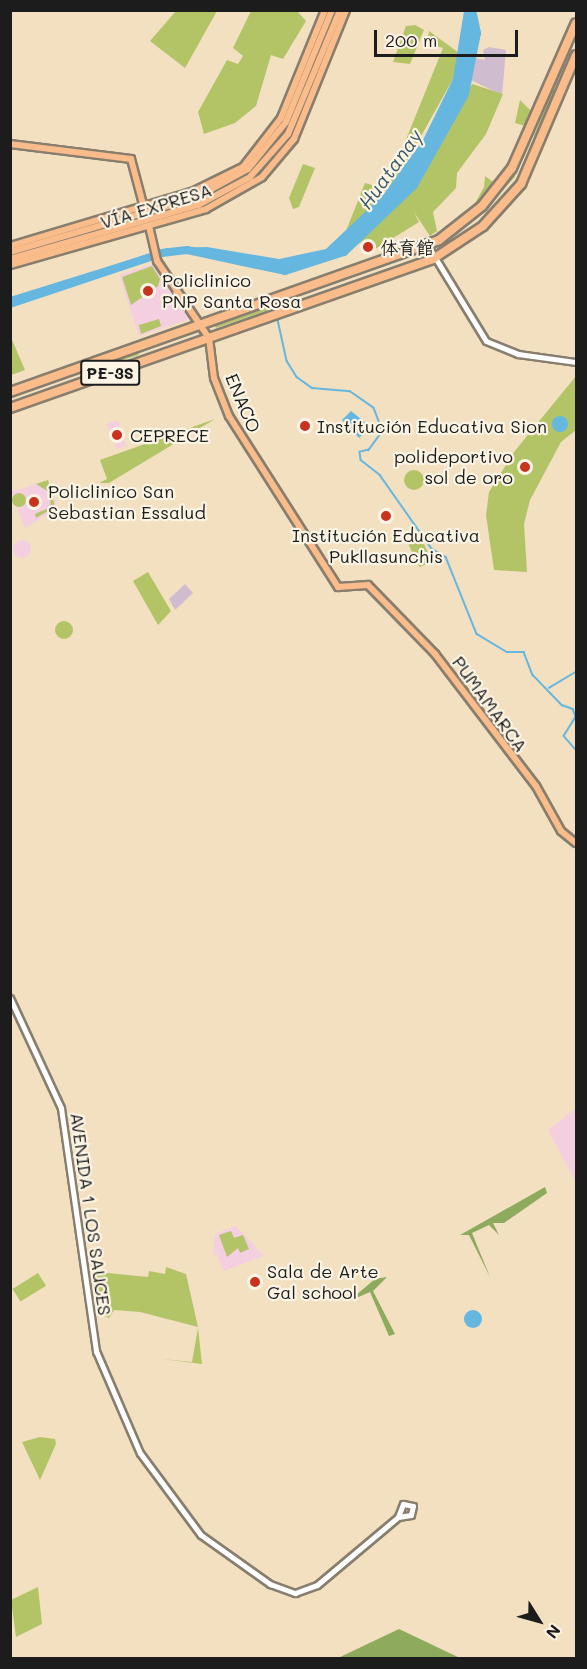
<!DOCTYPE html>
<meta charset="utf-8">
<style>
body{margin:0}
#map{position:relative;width:587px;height:1669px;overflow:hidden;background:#f2e0c1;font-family:Mali,"LXGW WenKai TC",sans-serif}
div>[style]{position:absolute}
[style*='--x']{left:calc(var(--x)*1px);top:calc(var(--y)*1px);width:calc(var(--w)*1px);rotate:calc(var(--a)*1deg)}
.built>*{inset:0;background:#f3cfe0}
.round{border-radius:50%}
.industrial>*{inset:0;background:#cfbdcf}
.green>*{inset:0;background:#b3c467;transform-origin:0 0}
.forest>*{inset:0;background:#8eaa5c}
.water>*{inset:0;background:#65b7e0}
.stream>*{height:1.5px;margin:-0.75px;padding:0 0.75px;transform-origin:0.75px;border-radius:0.75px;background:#65b7e0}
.river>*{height:8px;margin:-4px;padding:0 4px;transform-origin:4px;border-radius:4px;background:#65b7e0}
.roads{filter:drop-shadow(2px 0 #877e6e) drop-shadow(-2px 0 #877e6e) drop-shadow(0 2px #877e6e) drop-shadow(0 -2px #877e6e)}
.minor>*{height:5px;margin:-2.5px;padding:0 2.5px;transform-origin:2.5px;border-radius:2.5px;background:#fff}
.major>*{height:6px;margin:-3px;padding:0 3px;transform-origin:3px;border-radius:3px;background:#f9bc8a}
.highway>*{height:8px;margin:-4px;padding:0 4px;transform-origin:4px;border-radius:4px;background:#f9bc8a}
.dots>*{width:16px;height:16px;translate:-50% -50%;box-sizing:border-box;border:3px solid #fcf5e5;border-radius:50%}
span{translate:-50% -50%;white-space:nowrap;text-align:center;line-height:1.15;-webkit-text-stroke:4.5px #fcf5e5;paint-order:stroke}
.shield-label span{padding:2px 4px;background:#fcf5e5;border:2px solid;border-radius:4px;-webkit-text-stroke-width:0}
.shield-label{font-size:16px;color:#1c1c1c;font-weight:700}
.street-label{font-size:18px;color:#1c1c1c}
.poi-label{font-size:18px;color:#1c1c1c}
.left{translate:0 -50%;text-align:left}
.right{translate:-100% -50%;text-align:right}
.water-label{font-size:20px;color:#395a6a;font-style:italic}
.frame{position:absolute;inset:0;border:12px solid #1c1c1c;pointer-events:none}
.north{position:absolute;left:509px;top:1591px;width:60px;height:60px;-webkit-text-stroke:4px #fcf5e5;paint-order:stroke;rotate:127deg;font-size:16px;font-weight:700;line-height:24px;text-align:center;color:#1c1c1c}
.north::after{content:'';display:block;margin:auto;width:21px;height:27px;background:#1c1c1c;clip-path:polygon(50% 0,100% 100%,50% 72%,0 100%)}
.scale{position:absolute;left:374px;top:30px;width:144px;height:27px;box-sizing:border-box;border:3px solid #1c1c1c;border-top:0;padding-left:8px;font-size:18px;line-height:21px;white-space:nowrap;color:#1c1c1c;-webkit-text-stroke:4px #fcf5e5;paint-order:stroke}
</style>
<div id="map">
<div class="built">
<div style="clip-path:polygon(153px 264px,190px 319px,139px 336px,119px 275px)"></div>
<div style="clip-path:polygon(118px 420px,126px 446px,117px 449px,107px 424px)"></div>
<div style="clip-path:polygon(48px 480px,58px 508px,25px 528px,11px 492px)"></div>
<div class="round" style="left:13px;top:540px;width:18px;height:18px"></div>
<div style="clip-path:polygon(576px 1108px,576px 1183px,548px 1130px)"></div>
<div style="clip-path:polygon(236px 1226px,264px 1256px,223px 1271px,217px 1254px,213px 1256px,215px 1234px)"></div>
</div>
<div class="industrial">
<div style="clip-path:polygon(489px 47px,506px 50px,502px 95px,471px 80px,475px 58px,485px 60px,483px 50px)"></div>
<div style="clip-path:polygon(185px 584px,193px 593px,175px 610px,169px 599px)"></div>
</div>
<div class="green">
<div style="clip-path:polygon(176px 11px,217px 11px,185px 68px,150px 41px)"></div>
<div style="clip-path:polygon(251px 11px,297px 11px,306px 21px,283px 59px,271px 55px,256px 106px,235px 123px,204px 134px,198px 112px,227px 60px,238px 64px,243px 56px,233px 48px)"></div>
<div style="clip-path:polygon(415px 25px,424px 30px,410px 64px,393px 62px,406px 26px)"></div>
<div style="clip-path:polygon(429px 31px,459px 53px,453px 79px,398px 177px,386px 191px,370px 185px,385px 194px,344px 236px,365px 183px,386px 189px,443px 48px,427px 43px)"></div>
<div style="clip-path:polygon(472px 84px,503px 94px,486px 134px,457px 173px,456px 188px,433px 212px,437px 231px,430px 236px,414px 212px,419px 222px,377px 248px,366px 251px,362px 242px,348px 249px,415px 184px)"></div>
<div style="clip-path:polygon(553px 89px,556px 90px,536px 137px,534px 136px)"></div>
<div style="clip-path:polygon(520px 100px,533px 113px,529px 127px,515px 123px)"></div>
<div style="clip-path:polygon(531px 142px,514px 178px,497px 196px,512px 176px)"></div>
<div style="clip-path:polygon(303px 164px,315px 168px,299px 207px,293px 209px,289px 198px)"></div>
<div style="clip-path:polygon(485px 176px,496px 184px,473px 207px,484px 187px)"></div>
<div style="clip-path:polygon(152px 266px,160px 279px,158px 286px,131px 305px,122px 277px)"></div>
<div style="clip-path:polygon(281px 303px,280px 306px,216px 328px,215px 326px)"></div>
<div style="clip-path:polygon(159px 319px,161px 326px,141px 334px,139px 325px)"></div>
<div style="clip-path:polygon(10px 335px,25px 370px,11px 375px,10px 375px)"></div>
<div style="left:138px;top:352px;width:3px;height:98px;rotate:72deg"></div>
<div style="clip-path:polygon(576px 376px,576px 430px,561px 442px,530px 500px,524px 524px,527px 572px,494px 570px,486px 515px,489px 492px,514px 452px)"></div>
<div style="clip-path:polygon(215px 419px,109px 483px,99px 483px,107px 479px,100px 460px)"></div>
<div class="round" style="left:404px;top:470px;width:20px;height:20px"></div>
<div style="clip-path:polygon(48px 480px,55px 507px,36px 518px,35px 514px,51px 507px,49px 492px,36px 484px)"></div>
<div class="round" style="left:12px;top:493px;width:14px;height:14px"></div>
<div style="left:420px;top:536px;width:28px;height:14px;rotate:64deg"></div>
<div style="clip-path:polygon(148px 572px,171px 611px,158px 625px,133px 581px)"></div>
<div class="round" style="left:55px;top:621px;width:18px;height:18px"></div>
<div style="clip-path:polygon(231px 1231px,234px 1238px,243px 1235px,249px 1249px,240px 1253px,238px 1248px,227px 1257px,219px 1235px)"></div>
<div style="clip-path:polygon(166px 1267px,186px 1274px,198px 1327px,140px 1312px,114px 1310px,109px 1318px,104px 1316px,94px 1281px,97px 1272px,148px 1277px,149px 1271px,165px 1274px)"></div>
<div style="left:38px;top:1273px;width:15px;height:30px;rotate:58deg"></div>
<div style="clip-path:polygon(198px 1328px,202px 1364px,162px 1359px,192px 1362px)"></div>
<div style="clip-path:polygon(40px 1437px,55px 1439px,56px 1444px,40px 1480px,22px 1442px)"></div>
<div style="clip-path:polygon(38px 1587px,42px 1624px,16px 1637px,11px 1600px)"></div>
</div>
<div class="forest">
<div style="clip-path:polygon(545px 1187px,547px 1193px,504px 1223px,493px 1223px,499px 1235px,489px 1225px,472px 1233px,490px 1277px,469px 1235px,460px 1235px)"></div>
<div style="clip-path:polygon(387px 1277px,373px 1291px,395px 1334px,389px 1336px,370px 1292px,349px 1301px,375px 1279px)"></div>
<div style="clip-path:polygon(399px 1629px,460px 1658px,338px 1658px)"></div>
</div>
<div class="water">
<div style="clip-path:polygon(464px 11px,472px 11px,477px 33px,465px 94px,414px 185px,344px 252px,285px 271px,187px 250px,162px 253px,11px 304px,10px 297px,167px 248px,207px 247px,279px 259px,326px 249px,384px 194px,423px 140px,453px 79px)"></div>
<div style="clip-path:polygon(351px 411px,371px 427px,359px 438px,342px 420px)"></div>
<div class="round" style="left:552px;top:416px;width:16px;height:16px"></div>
<div class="round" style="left:464px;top:1310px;width:18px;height:18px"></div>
</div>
<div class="stream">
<div style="--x:278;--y:320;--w:42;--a:77.6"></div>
<div style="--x:287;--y:361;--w:19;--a:58"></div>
<div style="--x:297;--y:377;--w:19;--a:36"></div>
<div style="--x:312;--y:388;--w:38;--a:5"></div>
<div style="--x:350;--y:391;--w:29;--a:35"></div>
<div style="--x:374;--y:408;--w:25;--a:69"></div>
<div style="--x:383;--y:431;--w:24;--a:126"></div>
<div style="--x:369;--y:450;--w:9;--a:167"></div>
<div style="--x:360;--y:452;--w:8;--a:83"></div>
<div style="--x:361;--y:460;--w:24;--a:38"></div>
<div style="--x:380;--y:475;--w:90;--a:54.9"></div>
<div style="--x:432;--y:549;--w:16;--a:30"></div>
<div style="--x:446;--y:557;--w:83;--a:68.1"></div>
<div style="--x:477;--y:634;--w:35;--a:31"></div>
<div style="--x:507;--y:652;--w:17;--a:0"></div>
<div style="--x:524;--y:652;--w:25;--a:69"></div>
<div style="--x:533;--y:675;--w:42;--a:46"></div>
<div style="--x:562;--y:705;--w:12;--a:20"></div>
<div style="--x:573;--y:709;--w:9;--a:69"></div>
<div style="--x:576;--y:717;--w:22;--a:122"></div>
<div style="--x:564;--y:736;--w:18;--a:49"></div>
<div style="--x:549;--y:688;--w:31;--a:-31"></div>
</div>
<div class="river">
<div style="--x:10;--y:304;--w:160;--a:-18.5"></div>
<div style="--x:162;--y:253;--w:25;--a:-7"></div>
<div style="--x:187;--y:250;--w:100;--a:12.1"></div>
<div style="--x:285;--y:271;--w:62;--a:-17.9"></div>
<div style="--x:344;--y:252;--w:97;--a:-43.7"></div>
<div style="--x:414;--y:185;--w:104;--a:-60.7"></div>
<div style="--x:465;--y:94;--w:62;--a:-78.9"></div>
<div style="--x:477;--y:33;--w:24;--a:-102"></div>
</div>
<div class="roads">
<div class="minor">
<div style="--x:428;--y:246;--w:111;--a:58.6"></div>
<div style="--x:486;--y:341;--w:35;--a:22"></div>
<div style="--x:518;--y:354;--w:59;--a:7.9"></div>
<div style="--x:10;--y:998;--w:121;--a:65.1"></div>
<div style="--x:61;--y:1108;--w:246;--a:81.8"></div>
<div style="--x:96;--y:1351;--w:111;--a:66.7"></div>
<div style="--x:140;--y:1453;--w:102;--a:53.4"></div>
<div style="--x:201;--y:1535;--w:85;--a:35.4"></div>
<div style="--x:270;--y:1584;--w:27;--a:20"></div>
<div style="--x:295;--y:1593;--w:23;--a:-20"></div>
<div style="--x:317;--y:1585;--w:106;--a:-40"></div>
<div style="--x:398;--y:1517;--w:14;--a:-69"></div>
<div style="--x:403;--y:1504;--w:10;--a:11"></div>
<div style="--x:413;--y:1506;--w:9;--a:103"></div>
<div style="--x:411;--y:1515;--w:13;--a:171"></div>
</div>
<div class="major">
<div style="--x:10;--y:144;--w:122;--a:7.1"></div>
<div style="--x:131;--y:159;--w:47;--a:75.1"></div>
<div style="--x:149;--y:226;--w:36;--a:77"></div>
<div style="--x:157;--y:261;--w:93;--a:56"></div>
<div style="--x:209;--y:338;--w:40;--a:82.9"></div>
<div style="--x:214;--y:378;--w:41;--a:68.5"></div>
<div style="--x:229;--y:416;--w:203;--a:57.5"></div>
<div style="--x:338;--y:587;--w:30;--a:-4"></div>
<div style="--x:368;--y:585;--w:96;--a:45.8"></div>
<div style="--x:435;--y:654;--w:166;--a:52.6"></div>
<div style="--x:536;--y:786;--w:51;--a:60.9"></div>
<div style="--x:561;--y:831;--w:19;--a:39"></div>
<div style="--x:10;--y:246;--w:192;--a:-16.6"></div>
<div style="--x:194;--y:191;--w:55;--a:-26.1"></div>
<div style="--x:243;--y:167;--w:62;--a:-52.2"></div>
<div style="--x:281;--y:118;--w:117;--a:-67.8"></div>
<div style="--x:10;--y:252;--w:193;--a:-16.3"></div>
<div style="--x:195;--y:198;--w:60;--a:-28.7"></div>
<div style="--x:248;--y:169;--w:60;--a:-51"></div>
<div style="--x:286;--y:122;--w:121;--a:-67.7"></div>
<div style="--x:10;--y:259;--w:196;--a:-16"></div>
<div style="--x:198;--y:205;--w:59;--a:-28.3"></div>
<div style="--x:250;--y:177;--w:57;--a:-48.5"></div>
<div style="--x:288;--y:134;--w:134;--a:-67.2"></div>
<div style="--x:10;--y:265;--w:204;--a:-15.9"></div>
<div style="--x:206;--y:209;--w:64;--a:-29.7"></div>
<div style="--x:262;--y:177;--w:50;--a:-49.9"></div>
<div style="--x:294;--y:139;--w:139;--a:-68"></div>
</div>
<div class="highway">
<div style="--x:10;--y:392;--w:455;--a:-19.5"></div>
<div style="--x:439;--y:240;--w:55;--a:-38.3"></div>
<div style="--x:482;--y:206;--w:48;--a:-51.7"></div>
<div style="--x:512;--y:168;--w:158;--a:-66.2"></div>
<div style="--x:10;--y:408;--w:448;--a:-19.4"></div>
<div style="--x:433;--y:259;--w:60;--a:-33.4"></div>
<div style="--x:483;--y:226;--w:57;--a:-47.9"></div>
<div style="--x:521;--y:184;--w:140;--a:-66.9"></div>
</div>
</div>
<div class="dots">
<div style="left:368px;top:247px;background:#c8321e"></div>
<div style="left:148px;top:291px;background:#c8321e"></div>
<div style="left:305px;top:426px;background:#c8321e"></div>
<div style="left:117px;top:435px;background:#c8321e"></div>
<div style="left:525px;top:467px;background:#c8321e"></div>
<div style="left:34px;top:502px;background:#c8321e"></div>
<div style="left:386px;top:516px;background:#c8321e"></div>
<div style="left:255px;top:1282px;background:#c8321e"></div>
</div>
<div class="shield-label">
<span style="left:110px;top:373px">PE-3S</span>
</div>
<div class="street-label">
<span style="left:156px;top:206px;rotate:-17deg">VÍA EXPRESA</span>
<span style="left:243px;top:403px;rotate:67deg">ENACO</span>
<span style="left:490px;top:704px;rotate:54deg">PUMAMARCA</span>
<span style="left:91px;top:1214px;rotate:82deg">AVENIDA 1 LOS SAUCES</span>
</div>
<div class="poi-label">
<span class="left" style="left:380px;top:247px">体育館</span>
<span class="left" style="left:162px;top:291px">Policlinico<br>PNP Santa Rosa</span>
<span class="left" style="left:317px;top:426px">Institución Educativa Sion</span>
<span class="left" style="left:130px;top:435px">CEPRECE</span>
<span class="right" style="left:513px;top:467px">polideportivo<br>sol de oro</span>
<span class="left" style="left:48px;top:502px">Policlinico San<br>Sebastian Essalud</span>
<span style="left:386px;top:546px">Institución Educativa<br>Pukllasunchis</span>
<span class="left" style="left:267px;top:1282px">Sala de Arte<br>Gal school</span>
</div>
<div class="water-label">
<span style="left:390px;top:169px;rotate:-54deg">Huatanay</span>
</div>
<div class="frame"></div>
<div class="north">N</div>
<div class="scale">200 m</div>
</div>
